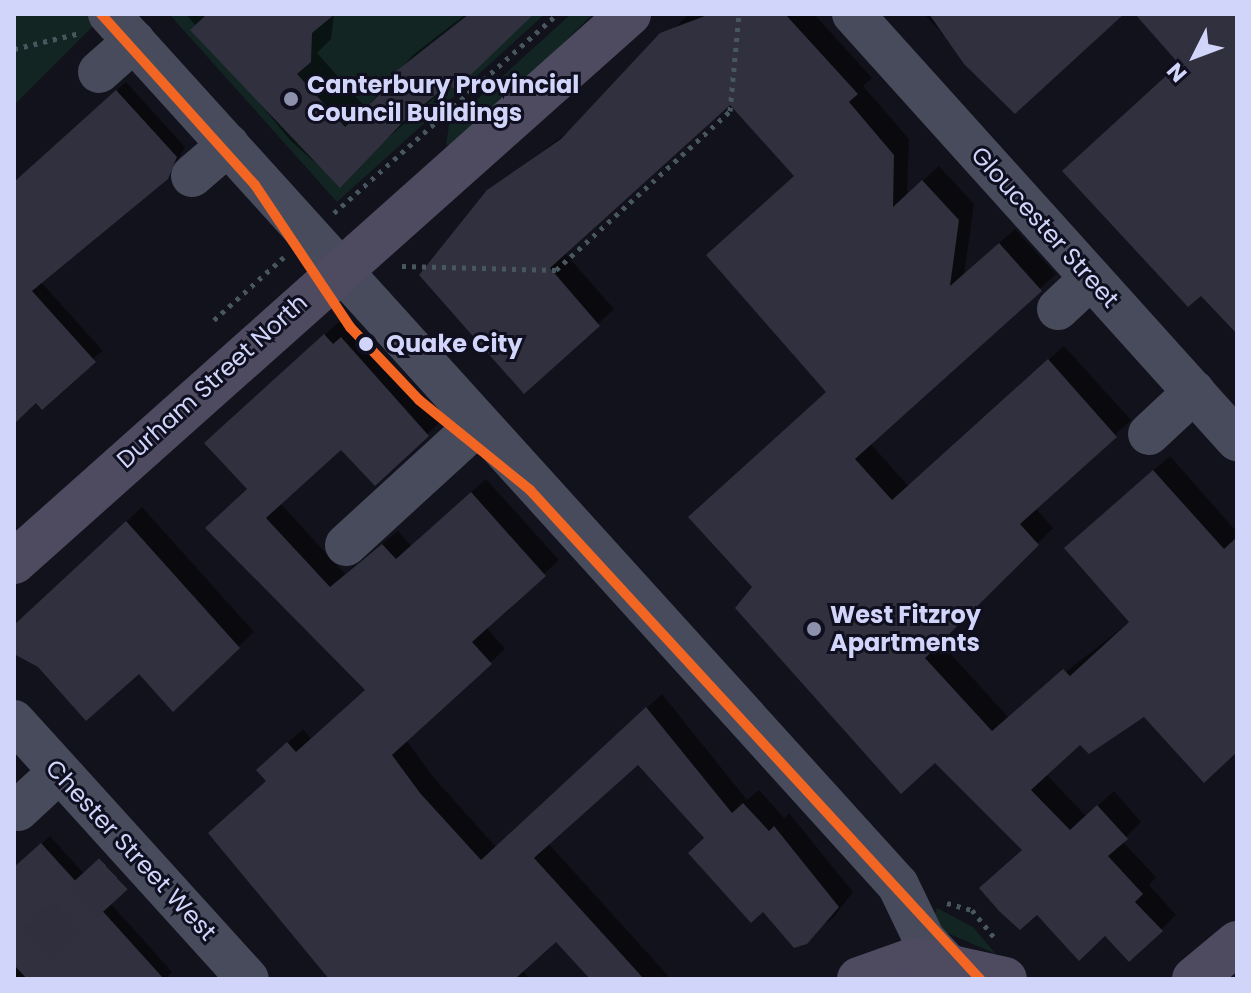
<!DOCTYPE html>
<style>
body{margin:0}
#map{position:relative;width:1251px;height:993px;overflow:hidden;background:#12121c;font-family:Poppins,sans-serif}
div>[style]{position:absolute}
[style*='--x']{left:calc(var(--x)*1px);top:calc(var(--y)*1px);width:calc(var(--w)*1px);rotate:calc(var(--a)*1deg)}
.green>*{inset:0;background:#122522}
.shadow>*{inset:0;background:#0007}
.building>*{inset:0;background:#30303e}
.minor-tunnel>*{height:42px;margin-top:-21px;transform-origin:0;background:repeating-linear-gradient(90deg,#2f2f3d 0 42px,transparent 0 63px)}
.path>*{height:5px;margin-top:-2.5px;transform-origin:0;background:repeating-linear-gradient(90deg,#48575e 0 4px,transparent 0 10px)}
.minor>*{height:42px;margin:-21px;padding:0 21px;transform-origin:21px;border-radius:21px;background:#484b5b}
.major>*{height:44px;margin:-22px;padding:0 22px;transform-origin:22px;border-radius:22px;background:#4e4b61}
.tram-1>*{height:10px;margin:-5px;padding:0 5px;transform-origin:5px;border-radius:5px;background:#f26522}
.dots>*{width:22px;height:22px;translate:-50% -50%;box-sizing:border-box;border:4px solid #0f0f1f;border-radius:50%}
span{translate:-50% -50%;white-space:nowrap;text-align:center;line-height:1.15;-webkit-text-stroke:6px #0f0f1f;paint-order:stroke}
.poi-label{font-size:24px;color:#d1d5fa;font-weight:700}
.left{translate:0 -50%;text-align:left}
.street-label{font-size:24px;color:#d1d5fa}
.stop-label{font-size:24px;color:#d1d5fa;font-weight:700}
.frame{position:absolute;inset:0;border:16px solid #d1d5fa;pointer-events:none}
.north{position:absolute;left:1155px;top:16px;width:80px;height:80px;-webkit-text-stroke:6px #0f0f1f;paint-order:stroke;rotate:228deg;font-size:22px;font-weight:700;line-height:32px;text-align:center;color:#d1d5fa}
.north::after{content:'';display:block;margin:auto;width:28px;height:36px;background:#d1d5fa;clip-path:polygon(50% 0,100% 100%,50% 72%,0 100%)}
</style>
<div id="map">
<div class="green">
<div style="clip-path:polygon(14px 14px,105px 14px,14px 105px)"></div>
<div style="clip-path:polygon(169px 14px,545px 14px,337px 202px)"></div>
<div style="clip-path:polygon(571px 14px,593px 14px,463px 141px,446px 145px,449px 125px)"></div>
<div style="clip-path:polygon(937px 908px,973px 927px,996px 954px,945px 932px,932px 920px)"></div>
</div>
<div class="shadow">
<div style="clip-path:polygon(186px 14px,334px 14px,331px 39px,317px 53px,366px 108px,413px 55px,466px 14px,531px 14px,337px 182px,290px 140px)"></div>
<div style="clip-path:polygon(689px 14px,814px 14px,872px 78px,863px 86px,909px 139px,907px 195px,939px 166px,974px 204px,964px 275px,1015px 229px,1056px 274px,870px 443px,908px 486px,1064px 346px,1131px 420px,1035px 508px,1053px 528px,939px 641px,1008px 717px,1131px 621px,1082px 533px,1170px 456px,1237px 532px,1237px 750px,1144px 714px,1081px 742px,1046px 774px,1086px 816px,1114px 791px,1141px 822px,1122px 841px,1156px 877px,1149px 885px,1176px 915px,1161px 930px,1024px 849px,754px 587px,828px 391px,796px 175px,730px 102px,564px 252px,614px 309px,524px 391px,489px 191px,576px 126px)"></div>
<div style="clip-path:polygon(924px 14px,1121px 14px,1015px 111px)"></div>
<div style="clip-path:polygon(126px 82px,185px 147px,167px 178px,40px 281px,103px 351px,14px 414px,14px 184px)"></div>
<div style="clip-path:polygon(340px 321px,349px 331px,356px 324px,442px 420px,375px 483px,341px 447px,280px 503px,345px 574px,398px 531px,411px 546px,486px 479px,559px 560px,486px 627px,505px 649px,406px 740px,434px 778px,496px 847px,662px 694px,747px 800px,759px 790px,784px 818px,789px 813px,853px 892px,833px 918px,795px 945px,638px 762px,548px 843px,671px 979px,593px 979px,556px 939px,522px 970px,530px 979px,339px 979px,268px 780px,273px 756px,303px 729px,311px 739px,367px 690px,207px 528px,249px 489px,222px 428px)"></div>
<div style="clip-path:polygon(142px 507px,254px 632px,173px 709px,139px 671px,39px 665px,14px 651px,14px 627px)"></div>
<div style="clip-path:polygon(50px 836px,172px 972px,165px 979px,14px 979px,14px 869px)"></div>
</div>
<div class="building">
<div style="clip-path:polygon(207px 14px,335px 14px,312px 33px,311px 62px,297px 74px,345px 127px,391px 84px,390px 76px,469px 14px,534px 14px,455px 90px,449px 84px,405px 120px,340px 188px,190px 30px)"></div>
<div style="clip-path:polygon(710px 14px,785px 14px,858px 94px,849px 102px,894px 155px,893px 207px,922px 180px,959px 220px,950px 286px,999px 243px,1042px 291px,855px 459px,892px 500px,1048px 359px,1117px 437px,1020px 524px,1039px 545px,925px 658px,992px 731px,1063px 669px,1070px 676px,1129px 622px,1064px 548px,1153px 470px,1224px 549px,1237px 537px,1237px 752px,1204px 783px,1144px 717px,1089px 754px,1080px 745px,1031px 790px,1070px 830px,1097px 805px,1128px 839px,1108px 856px,1143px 894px,1135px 902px,1163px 931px,1129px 962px,1105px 936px,1079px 961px,1037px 915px,1020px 930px,999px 911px,979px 888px,1022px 850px,935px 763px,901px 794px,735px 608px,752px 587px,688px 517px,826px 392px,706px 255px,794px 176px,730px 105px,550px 268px,600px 326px,524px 394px,419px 275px,487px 190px,561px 139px,660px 33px)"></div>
<div style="clip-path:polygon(929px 14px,1124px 14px,1015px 114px,964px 64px)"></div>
<div style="clip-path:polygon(1135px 14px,1237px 14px,1237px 334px,1201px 296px,1188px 307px,1062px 171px,1179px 64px)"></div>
<div style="clip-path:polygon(116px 90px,177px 157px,168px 179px,32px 291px,96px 362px,42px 410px,36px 403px,14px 424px,14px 182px)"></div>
<div style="clip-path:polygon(324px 334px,333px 344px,341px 337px,429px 436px,375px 486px,341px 450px,266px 518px,330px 587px,382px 544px,396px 559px,471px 492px,546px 576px,472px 642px,492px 664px,392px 755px,420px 793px,481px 860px,646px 707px,732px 813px,743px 803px,769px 831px,774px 826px,839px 907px,807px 944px,794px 948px,763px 912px,751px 923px,688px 853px,704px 838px,638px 765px,534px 858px,644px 979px,590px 979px,556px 942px,515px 979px,329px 979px,208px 833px,266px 781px,256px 770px,287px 742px,296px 752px,365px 690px,205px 528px,247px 489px,204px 443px)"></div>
<div style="clip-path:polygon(126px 521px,240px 648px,173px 712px,139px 674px,86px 721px,38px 667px,14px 654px,14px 625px)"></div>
<div style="clip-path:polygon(41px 843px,89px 896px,164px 979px,27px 979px,14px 965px,14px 867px)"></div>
</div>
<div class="minor-tunnel">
<div style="--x:36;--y:945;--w:134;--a:-42.6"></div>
</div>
<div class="path">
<div style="--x:14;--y:49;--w:68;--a:-13.6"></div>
<div style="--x:334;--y:213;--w:299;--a:-41.7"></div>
<div style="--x:402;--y:266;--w:154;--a:1.5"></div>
<div style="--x:556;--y:270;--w:236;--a:-42.4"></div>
<div style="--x:730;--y:111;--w:97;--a:-84.7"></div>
<div style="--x:214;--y:320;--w:94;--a:-42"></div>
<div style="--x:947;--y:903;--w:26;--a:16"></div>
<div style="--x:972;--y:910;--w:36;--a:51"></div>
</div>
<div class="minor">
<div style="--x:109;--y:14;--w:1175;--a:47.83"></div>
<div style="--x:898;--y:885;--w:60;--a:64.3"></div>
<div style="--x:924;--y:939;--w:54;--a:47.2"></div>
<div style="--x:853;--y:14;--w:574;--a:47.97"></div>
<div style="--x:99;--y:72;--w:47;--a:-41.5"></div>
<div style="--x:192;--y:176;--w:48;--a:-40.7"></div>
<div style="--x:1058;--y:309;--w:45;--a:-43.2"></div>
<div style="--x:1149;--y:434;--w:62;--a:-43"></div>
<div style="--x:346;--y:545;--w:180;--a:-42.5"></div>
<div style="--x:14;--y:721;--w:348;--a:47.8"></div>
<div style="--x:18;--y:810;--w:56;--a:-42.8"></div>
</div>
<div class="major">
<div style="--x:14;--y:562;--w:824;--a:-41.7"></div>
<div style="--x:859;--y:979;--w:59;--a:-19.7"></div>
<div style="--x:915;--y:959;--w:92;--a:12.5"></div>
<div style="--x:1194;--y:979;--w:56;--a:-39.9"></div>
</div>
<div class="tram-1">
<div style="--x:101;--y:14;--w:230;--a:48"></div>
<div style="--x:255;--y:185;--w:171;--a:56.2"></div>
<div style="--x:350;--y:327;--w:100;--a:46.6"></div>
<div style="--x:419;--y:400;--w:143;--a:39"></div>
<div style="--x:530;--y:490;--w:665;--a:47.38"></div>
</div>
<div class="dots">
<div style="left:291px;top:99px;background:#8e91ac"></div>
<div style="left:366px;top:344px;background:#d1d5fa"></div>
<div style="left:814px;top:629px;background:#8e91ac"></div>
</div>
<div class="poi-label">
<span class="left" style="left:307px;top:99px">Canterbury Provincial<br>Council Buildings</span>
<span class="left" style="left:830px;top:629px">West Fitzroy<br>Apartments</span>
</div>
<div class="street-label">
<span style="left:1045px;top:227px;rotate:48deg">Gloucester Street</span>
<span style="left:212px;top:381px;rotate:-42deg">Durham Street North</span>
<span style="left:131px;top:850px;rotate:47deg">Chester Street West</span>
</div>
<div class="stop-label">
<span class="left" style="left:386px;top:344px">Quake City</span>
</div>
<div class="frame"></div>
<div class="north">N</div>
</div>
